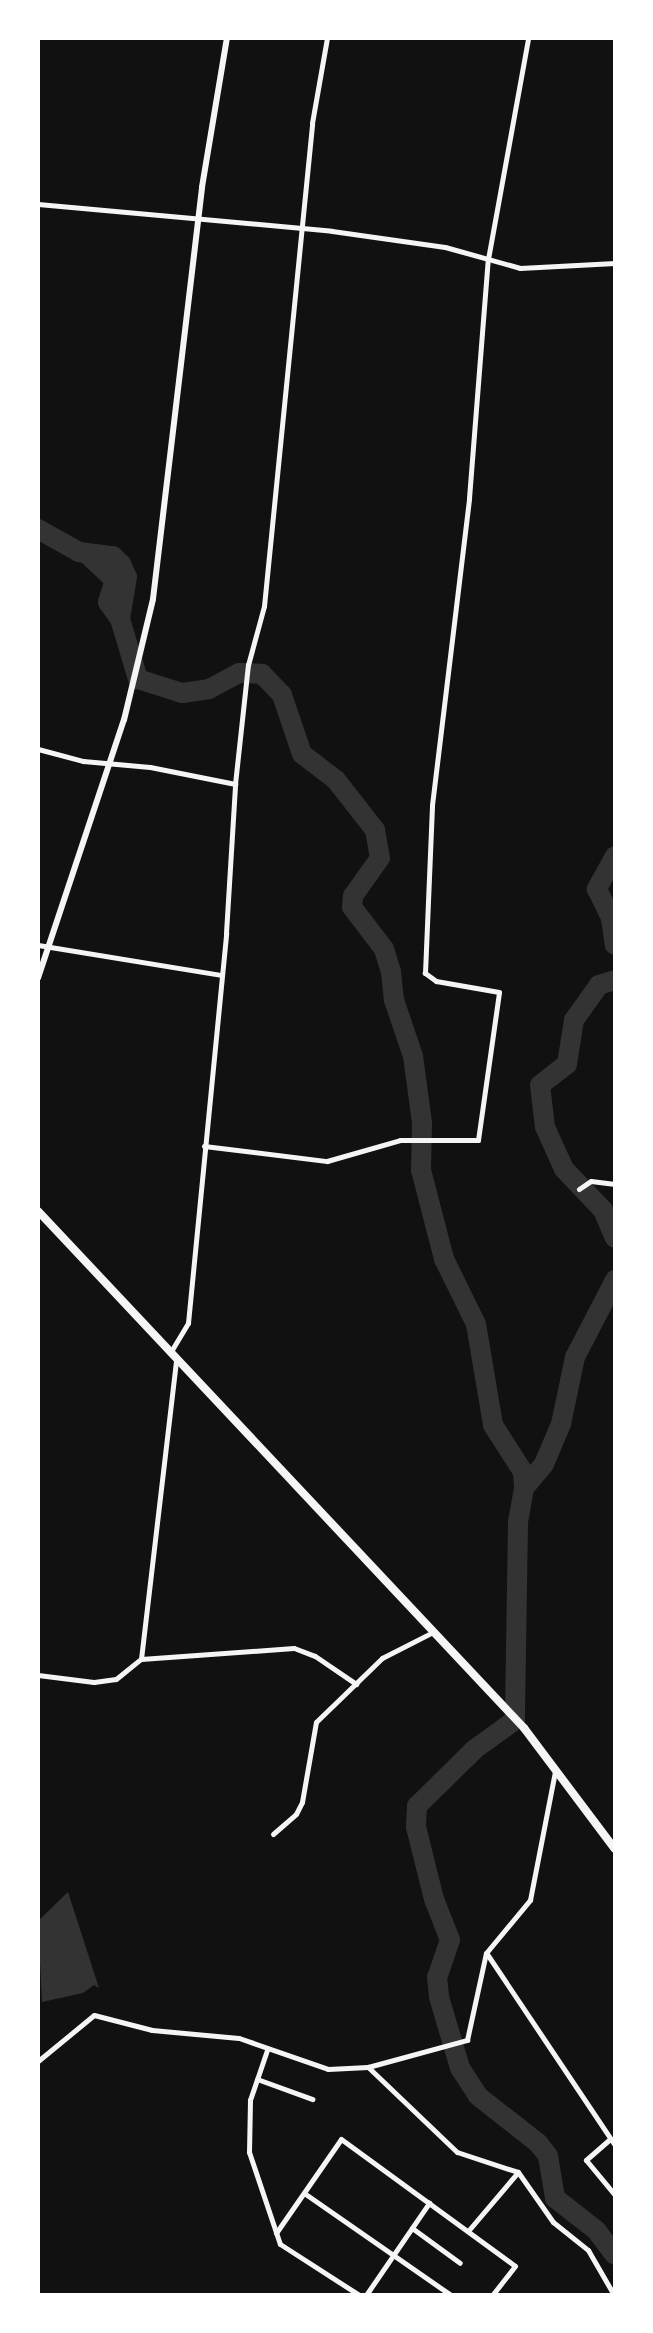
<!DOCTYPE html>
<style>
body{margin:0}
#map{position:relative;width:653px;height:2333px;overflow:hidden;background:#111;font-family:Georgia,serif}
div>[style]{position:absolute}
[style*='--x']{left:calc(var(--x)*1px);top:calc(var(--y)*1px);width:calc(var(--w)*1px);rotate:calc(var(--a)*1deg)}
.water>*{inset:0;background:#333}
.river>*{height:20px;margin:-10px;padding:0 10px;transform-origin:10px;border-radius:10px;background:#333}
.minor>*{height:5px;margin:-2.5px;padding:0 2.5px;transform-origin:2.5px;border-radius:2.5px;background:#f5f5f5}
.tertiary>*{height:6px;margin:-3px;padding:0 3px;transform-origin:3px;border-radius:3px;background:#f5f5f5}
.primary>*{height:8px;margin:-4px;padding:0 4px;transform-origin:4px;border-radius:4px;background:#f5f5f5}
span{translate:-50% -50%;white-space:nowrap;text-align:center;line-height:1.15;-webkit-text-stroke:6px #fff;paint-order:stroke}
.frame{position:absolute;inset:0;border:40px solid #fff;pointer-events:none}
</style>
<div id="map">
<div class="water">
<div style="clip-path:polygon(68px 1892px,99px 1988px,94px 1985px,83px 1993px,42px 2002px,38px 1921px)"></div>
</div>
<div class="river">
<div style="--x:38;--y:529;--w:47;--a:29.3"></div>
<div style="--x:79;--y:552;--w:34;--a:7"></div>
<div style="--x:113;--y:556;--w:11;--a:45"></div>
<div style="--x:121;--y:564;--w:14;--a:65"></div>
<div style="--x:127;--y:577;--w:43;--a:99.5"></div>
<div style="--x:120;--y:619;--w:63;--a:73.3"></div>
<div style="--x:138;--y:679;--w:46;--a:17.7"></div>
<div style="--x:182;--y:693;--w:27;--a:-8"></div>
<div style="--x:209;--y:689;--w:34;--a:-28"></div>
<div style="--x:239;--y:673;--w:23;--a:2"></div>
<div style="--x:262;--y:674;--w:29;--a:46"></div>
<div style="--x:282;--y:695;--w:62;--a:71.3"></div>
<div style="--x:302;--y:754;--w:43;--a:37.4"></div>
<div style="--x:336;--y:780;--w:63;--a:52"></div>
<div style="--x:375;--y:830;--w:28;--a:80"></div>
<div style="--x:380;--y:858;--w:47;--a:125.4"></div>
<div style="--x:353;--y:896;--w:11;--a:95"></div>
<div style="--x:352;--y:907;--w:53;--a:52.7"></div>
<div style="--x:384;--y:949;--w:24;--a:73"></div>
<div style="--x:391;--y:972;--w:28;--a:84"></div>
<div style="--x:394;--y:1000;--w:59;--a:71.3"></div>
<div style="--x:413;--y:1056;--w:68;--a:82.3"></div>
<div style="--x:422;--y:1123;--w:47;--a:91.2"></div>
<div style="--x:421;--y:1170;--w:92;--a:75.5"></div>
<div style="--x:444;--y:1259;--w:72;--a:63.8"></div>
<div style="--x:476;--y:1324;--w:102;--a:80.4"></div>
<div style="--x:493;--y:1425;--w:56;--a:57.4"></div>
<div style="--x:523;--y:1472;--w:16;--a:86"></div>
<div style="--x:524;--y:1488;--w:35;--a:100"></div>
<div style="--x:518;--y:1522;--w:198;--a:90.9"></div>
<div style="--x:515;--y:1720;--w:49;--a:144.1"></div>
<div style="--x:475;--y:1749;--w:81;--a:135.5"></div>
<div style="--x:417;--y:1806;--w:21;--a:93"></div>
<div style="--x:416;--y:1827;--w:74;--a:76"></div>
<div style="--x:434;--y:1899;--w:44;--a:68.7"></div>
<div style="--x:450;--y:1940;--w:39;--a:109"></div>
<div style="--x:437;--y:1977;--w:20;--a:84"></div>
<div style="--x:439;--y:1997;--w:74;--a:73.5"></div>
<div style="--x:460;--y:2068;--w:33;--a:57"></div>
<div style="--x:478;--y:2096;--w:76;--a:38.1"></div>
<div style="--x:538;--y:2143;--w:16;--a:52"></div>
<div style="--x:548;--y:2156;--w:43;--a:80.5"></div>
<div style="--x:555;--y:2198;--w:52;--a:38"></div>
<div style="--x:596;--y:2230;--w:31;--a:53"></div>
<div style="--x:88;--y:555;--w:37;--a:43"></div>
<div style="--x:115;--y:580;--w:23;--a:108"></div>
<div style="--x:108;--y:602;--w:21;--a:55"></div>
<div style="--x:615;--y:856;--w:38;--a:119"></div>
<div style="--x:597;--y:889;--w:32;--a:64"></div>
<div style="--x:611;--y:918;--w:27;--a:82"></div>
<div style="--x:615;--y:980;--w:17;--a:163"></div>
<div style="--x:599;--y:985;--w:43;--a:125.5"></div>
<div style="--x:574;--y:1020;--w:45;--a:99"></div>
<div style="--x:567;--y:1064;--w:34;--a:142"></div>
<div style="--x:540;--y:1085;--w:42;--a:83.2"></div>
<div style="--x:545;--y:1127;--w:46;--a:65.7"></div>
<div style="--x:564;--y:1169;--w:57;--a:46.4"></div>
<div style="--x:603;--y:1210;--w:30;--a:67"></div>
<div style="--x:524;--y:1488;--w:31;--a:-50"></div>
<div style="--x:544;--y:1464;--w:43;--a:-67"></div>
<div style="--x:561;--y:1424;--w:68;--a:-78.2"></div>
<div style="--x:575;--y:1357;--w:87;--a:-62.5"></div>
</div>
<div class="minor">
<div style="--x:38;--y:204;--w:295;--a:5.2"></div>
<div style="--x:332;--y:231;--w:114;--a:8.1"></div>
<div style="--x:445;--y:247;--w:78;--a:15.6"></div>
<div style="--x:520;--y:268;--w:95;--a:-3"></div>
<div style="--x:38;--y:749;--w:47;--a:14.9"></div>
<div style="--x:83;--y:761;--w:67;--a:5.1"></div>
<div style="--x:150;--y:767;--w:87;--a:11.3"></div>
<div style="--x:38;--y:945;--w:185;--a:9.3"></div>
<div style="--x:204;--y:1146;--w:124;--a:7"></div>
<div style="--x:327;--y:1161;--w:76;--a:-16"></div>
<div style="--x:400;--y:1140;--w:78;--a:0"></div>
<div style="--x:478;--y:1140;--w:149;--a:-81.9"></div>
<div style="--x:499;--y:992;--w:64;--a:-170.1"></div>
<div style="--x:436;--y:981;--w:14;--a:-144"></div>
<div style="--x:425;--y:973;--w:168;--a:-87.6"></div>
<div style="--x:432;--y:805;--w:309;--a:-83.1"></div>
<div style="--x:469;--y:498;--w:240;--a:-85.5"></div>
<div style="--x:488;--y:259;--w:225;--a:-79.7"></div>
<div style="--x:579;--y:1189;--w:14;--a:-34"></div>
<div style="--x:591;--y:1181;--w:24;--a:7"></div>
<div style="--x:170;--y:1353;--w:35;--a:-59"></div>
<div style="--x:188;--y:1323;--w:392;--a:-84.4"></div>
<div style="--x:226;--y:933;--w:149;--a:-86.5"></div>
<div style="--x:235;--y:784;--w:120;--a:-83.8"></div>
<div style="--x:248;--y:665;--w:61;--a:-74.8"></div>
<div style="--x:264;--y:606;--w:485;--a:-84.3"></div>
<div style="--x:312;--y:123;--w:86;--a:-80"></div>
<div style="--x:141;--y:1659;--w:153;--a:-4.1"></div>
<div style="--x:294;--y:1648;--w:22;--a:21"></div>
<div style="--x:315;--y:1656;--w:50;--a:34.3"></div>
<div style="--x:38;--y:1675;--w:56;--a:7.1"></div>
<div style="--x:94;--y:1682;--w:22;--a:-8"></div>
<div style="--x:116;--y:1679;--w:32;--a:-39"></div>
<div style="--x:141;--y:1659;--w:301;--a:-83.3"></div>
<div style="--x:273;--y:1834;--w:30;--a:-41"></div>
<div style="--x:296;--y:1814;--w:13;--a:-63"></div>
<div style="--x:302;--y:1802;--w:81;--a:-80.1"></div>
<div style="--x:316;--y:1722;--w:92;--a:-44.1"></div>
<div style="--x:382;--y:1658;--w:57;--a:-27"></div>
<div style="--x:487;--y:1954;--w:230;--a:56.2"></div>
<div style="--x:267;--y:2050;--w:53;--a:108.8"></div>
<div style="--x:250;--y:2100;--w:52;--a:91.1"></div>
<div style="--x:249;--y:2152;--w:97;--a:71.4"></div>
<div style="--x:280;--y:2244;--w:94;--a:32.8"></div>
<div style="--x:38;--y:2061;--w:72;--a:-39.4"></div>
<div style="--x:94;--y:2015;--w:60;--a:14.5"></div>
<div style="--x:152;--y:2030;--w:87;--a:5.3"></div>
<div style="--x:239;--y:2038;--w:94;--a:19.2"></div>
<div style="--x:328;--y:2069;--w:40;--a:-2.9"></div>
<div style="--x:368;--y:2067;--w:103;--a:-15.3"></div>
<div style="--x:467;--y:2040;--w:89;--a:-77.7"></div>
<div style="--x:486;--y:1953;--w:69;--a:-50.3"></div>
<div style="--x:530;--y:1900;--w:131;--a:-79"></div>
<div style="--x:368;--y:2067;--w:123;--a:43.7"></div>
<div style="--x:457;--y:2152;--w:64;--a:18.2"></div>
<div style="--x:518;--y:2172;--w:61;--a:55"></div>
<div style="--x:553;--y:2222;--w:45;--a:38.7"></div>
<div style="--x:588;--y:2250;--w:52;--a:60"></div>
<div style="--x:257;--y:2079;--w:59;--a:20"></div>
<div style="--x:610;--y:2139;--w:32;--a:139"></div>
<div style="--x:586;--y:2160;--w:45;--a:50.4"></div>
<div style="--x:304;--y:2193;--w:179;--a:34.8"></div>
<div style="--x:412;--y:2228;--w:59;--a:36.1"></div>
<div style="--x:468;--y:2231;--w:77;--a:-49.7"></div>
<div style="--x:276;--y:2233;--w:114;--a:-55.3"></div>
<div style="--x:341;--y:2139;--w:215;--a:36.1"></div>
<div style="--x:515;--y:2266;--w:37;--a:128"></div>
<div style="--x:366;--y:2295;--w:112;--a:-55.6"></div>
</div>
<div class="tertiary">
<div style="--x:38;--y:978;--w:272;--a:-71.6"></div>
<div style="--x:124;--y:720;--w:124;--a:-76.5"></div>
<div style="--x:153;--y:599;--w:415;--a:-83.2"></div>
<div style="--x:202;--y:187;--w:151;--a:-80.5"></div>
</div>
<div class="primary">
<div style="--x:38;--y:1211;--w:710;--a:46.77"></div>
<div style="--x:524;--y:1728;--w:151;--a:53.1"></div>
</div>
<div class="frame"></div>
</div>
